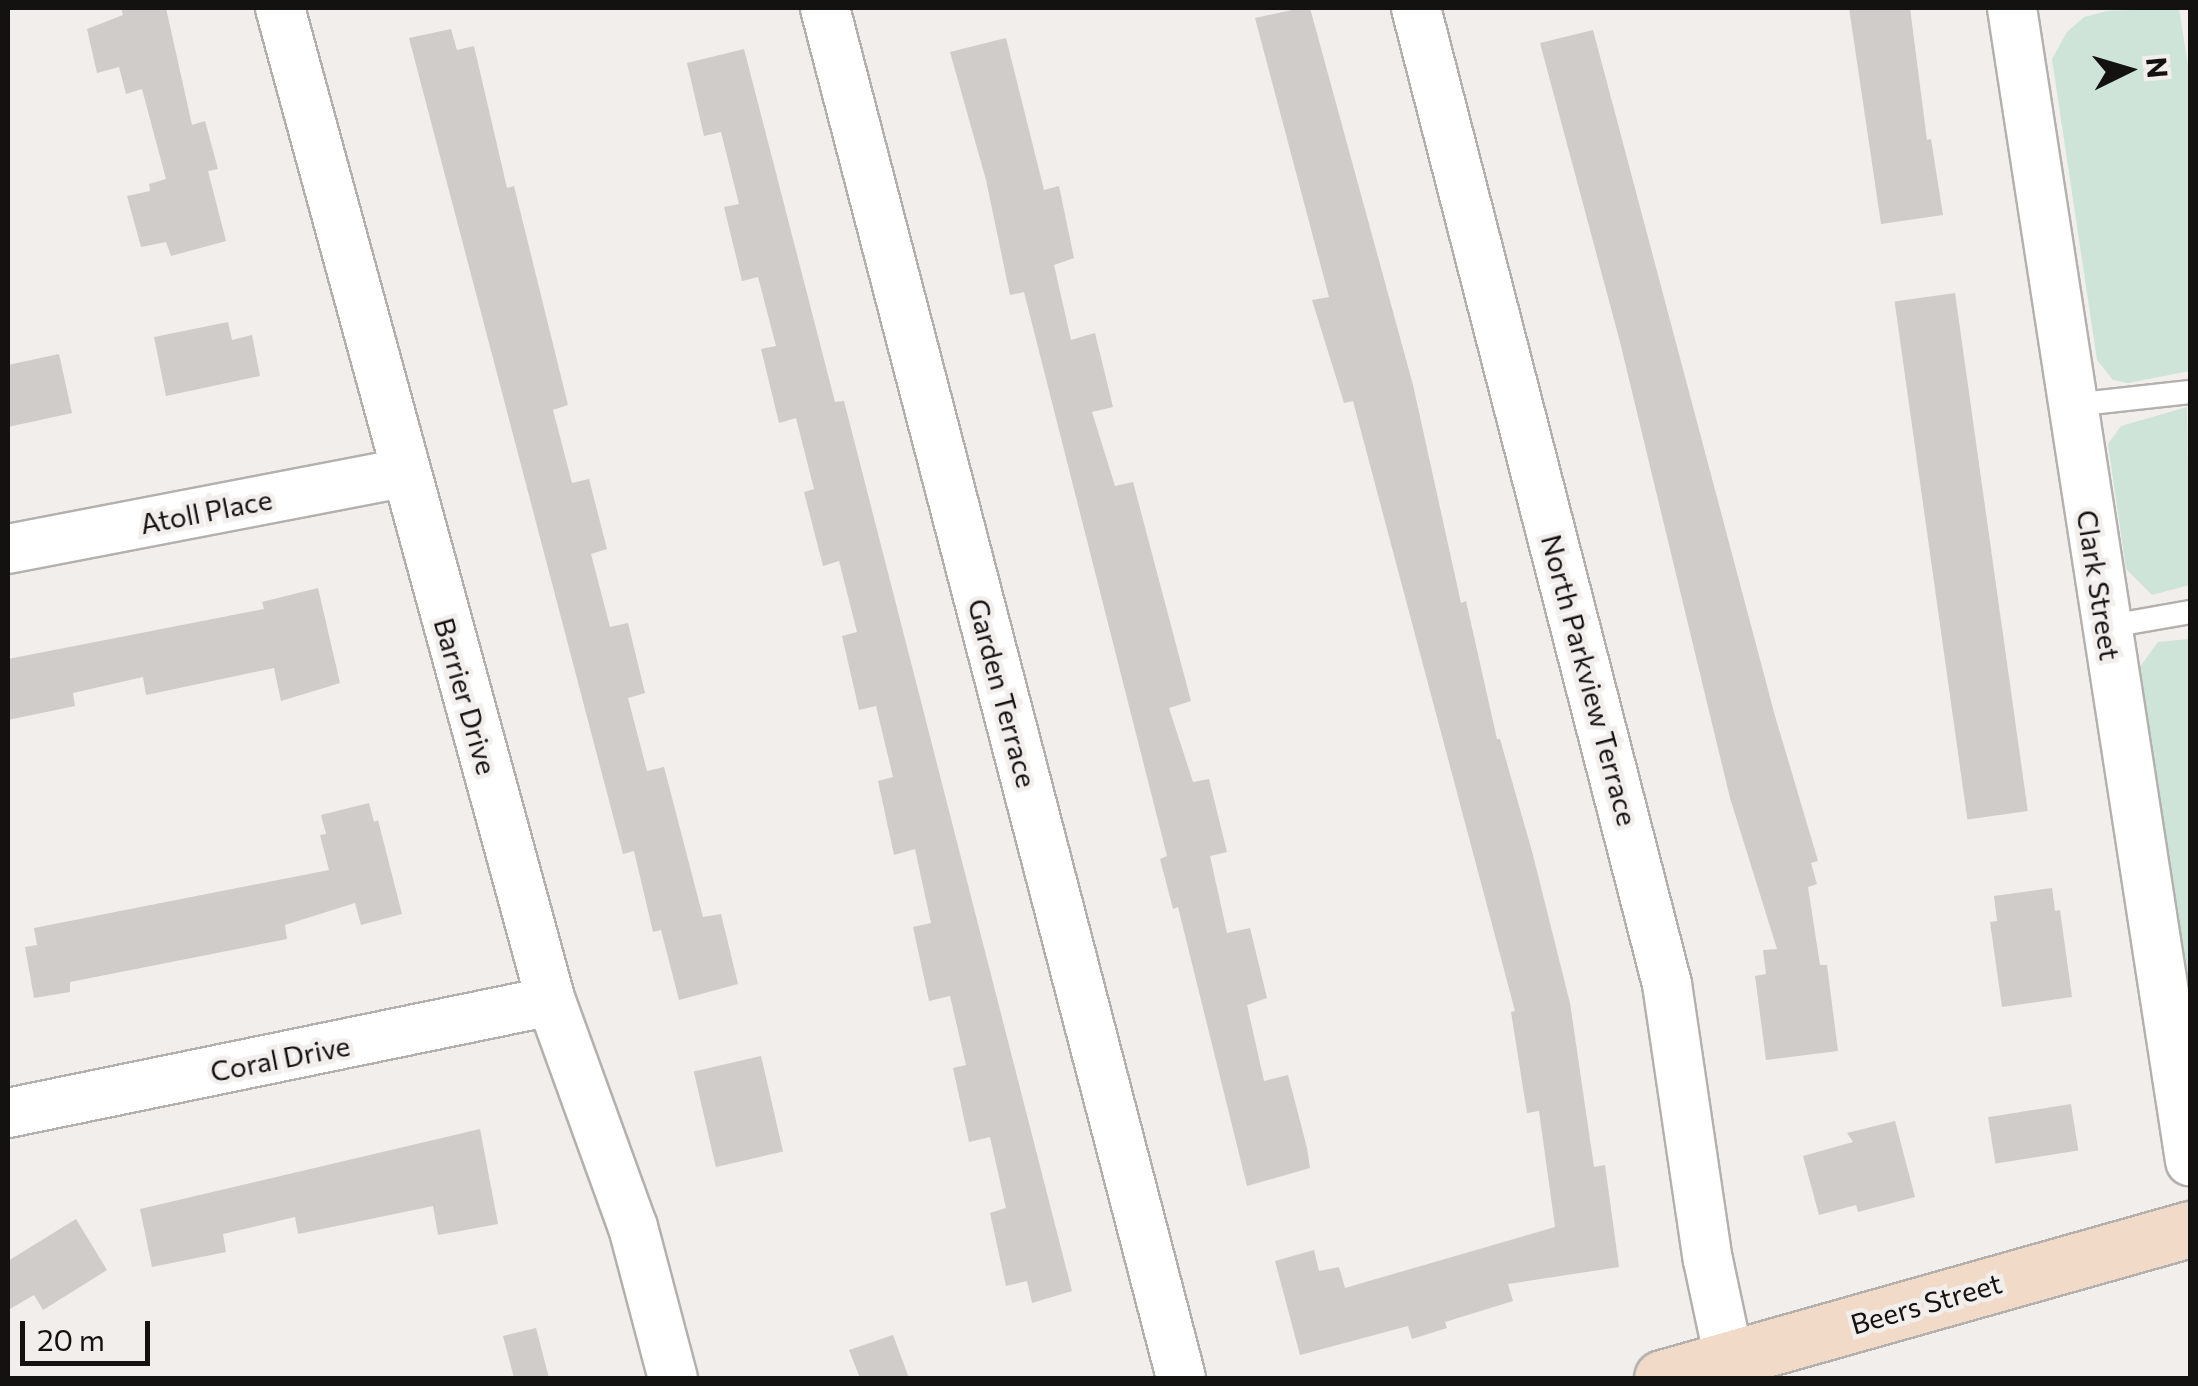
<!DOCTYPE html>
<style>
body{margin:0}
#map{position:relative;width:2198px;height:1386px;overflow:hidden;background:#f1eeeb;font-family:Commissioner,sans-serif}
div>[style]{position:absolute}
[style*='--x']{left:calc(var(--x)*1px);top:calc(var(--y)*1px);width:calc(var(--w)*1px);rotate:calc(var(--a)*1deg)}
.green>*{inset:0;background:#cfe4d8}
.building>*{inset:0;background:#cfccc9;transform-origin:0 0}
.roads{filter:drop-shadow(2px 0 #b3b0ad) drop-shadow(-2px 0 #b3b0ad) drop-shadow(0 2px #b3b0ad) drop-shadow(0 -2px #b3b0ad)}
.lane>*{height:22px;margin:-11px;padding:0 11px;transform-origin:11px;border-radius:11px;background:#fff}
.street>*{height:48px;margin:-24px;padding:0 24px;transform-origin:24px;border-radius:24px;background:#fff}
.secondary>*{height:55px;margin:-27.5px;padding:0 27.5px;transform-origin:27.5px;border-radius:27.5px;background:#f2dac8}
span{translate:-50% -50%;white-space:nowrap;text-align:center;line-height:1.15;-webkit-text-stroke:9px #f1eeeb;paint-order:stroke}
.street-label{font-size:28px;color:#131211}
.frame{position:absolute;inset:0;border:10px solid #131211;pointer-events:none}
.north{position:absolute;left:2078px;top:20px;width:100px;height:100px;-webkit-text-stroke:8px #f1eeeb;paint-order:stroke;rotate:85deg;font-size:28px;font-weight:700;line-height:40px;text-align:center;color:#131211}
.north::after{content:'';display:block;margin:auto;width:35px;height:45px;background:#131211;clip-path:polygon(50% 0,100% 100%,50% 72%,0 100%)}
.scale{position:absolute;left:20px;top:1321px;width:130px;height:45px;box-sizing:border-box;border:5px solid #131211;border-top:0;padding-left:12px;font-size:30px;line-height:35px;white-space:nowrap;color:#131211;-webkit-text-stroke:8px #f1eeeb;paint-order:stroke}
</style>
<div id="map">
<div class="green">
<div style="clip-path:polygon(2179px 8px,2190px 78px,2190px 371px,2128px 383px,2113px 380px,2097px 360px,2052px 59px,2067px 32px,2084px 17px,2107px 11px)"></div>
<div style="clip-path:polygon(2187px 407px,2190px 585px,2152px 595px,2126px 569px,2108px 444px,2121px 426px)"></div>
<div style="clip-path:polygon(2190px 639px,2190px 994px,2139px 668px,2158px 642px)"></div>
</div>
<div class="building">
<div style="clip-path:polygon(121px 8px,166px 8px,192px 125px,205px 121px,218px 169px,208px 171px,226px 241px,171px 256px,166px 242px,141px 247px,127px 196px,150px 191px,149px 184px,166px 179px,142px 89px,126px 94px,119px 67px,97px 73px,87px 29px,123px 15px)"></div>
<div style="clip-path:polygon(1301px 8px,1310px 8px,1413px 385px,1461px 603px,1466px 601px,1497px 739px,1500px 739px,1533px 855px,1570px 1003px,1594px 1167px,1605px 1165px,1619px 1267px,1508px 1284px,1513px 1301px,1445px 1322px,1447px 1328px,1412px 1339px,1408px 1326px,1300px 1355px,1275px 1261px,1314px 1250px,1319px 1271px,1339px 1267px,1345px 1288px,1555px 1227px,1539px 1111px,1527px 1113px,1511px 1012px,1515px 1011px,1353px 401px,1344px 403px,1312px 300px,1329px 297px,1255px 18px)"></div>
<div style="clip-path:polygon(1849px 8px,1910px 8px,1927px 140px,1931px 139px,1943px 215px,1881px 224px)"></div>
<div style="clip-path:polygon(451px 29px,457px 50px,474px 46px,507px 188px,514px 186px,568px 405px,553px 410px,572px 483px,589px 479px,607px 549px,591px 554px,610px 627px,628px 623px,645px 693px,628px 698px,647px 771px,664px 767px,703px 917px,721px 914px,738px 984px,679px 1000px,661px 930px,653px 932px,634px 851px,623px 854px,409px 38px)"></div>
<div style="clip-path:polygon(1593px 30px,1775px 716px,1818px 861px,1811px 863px,1817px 884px,1808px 887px,1820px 965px,1827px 965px,1838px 1051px,1766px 1060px,1755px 976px,1766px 974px,1763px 950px,1777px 949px,1730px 798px,1620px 342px,1540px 43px)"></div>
<div style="clip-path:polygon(1006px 38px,1044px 190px,1059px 186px,1074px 258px,1054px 265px,1071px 340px,1095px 333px,1113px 407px,1092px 412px,1115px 486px,1133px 482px,1191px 701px,1169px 708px,1193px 782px,1209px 779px,1227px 852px,1210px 856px,1227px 933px,1250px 928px,1267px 998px,1247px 1005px,1264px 1081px,1288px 1075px,1307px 1148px,1310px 1168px,1247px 1186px,1178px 907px,1173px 909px,1160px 859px,1167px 856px,1024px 292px,1010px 295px,986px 180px,950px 52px)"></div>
<div style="clip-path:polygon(744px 49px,835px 402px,844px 401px,1072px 1291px,1032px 1303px,1027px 1281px,1006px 1286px,990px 1213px,1006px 1208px,990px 1137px,969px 1142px,953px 1068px,966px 1065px,950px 996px,929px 1001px,913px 927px,931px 923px,915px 849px,894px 855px,878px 781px,893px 777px,876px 706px,859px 710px,842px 636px,857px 632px,839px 561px,823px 566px,804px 492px,814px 489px,796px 418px,779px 423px,761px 349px,776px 346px,758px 277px,742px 281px,724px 207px,739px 204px,721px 132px,704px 136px,687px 63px)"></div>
<div style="left:1955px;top:293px;width:523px;height:61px;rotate:82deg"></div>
<div style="clip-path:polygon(228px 322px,232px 340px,252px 335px,260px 376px,166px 396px,154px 337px)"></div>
<div style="clip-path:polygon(59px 354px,72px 413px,8px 427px,8px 365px)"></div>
<div style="clip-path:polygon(318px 588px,340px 683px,281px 701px,274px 668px,146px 695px,143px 677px,73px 693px,75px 706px,8px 720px,8px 659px,264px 609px,262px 602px)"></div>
<div style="clip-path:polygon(369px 803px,374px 822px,378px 820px,402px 914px,361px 925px,355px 903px,285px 925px,287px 939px,70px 982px,70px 992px,34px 998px,25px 947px,37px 945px,34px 928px,329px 870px,320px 835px,326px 834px,321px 815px)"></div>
<div style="clip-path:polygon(2052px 888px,2055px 911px,2060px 910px,2072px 997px,2002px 1007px,1990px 922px,1997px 921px,1994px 896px)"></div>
<div style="left:761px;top:1056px;width:98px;height:69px;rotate:77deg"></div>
<div style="left:2071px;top:1104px;width:47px;height:84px;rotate:81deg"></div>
<div style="clip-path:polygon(1895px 1121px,1915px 1197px,1858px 1212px,1856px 1205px,1819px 1215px,1803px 1156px,1853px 1142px,1847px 1133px)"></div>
<div style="clip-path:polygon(480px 1129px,498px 1224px,438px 1235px,433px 1206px,298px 1234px,295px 1217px,223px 1234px,226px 1252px,152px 1267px,140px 1209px)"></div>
<div style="clip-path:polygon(76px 1219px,107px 1270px,43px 1310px,34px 1295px,8px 1310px,8px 1261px)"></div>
<div style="clip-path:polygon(536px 1328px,549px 1378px,514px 1378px,503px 1336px)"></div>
<div style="clip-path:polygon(893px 1335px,909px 1378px,860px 1378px,849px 1350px)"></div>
</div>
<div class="roads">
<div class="lane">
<div style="--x:2072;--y:405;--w:119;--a:-6.3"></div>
<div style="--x:2105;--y:627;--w:86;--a:-10"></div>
</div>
<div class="street">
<div style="--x:280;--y:8;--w:1029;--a:74.74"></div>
<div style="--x:551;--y:1001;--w:240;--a:70.1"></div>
<div style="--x:633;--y:1227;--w:156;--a:75.2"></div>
<div style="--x:825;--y:8;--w:1415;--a:75.43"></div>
<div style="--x:1416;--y:8;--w:1008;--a:75.58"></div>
<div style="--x:1667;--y:984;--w:279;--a:81.6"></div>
<div style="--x:1708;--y:1260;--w:101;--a:78"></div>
<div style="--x:2012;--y:8;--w:1167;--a:81.22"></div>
<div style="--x:8;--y:549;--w:403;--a:-10.9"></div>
<div style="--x:8;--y:1113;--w:554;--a:-11.65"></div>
</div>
<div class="secondary">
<div style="--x:1662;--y:1378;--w:549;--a:-15.76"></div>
</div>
</div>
<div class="street-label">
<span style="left:206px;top:511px;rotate:-11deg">Atoll Place</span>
<span style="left:2099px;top:585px;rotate:81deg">Clark Street</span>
<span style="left:1590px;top:680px;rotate:75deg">North Parkview Terrace</span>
<span style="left:1003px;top:693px;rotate:75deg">Garden Terrace</span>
<span style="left:466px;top:696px;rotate:74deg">Barrier Drive</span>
<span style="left:280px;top:1058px;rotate:-11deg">Coral Drive</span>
<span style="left:1926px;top:1303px;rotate:-16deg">Beers Street</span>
</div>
<div class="frame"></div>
<div class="north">N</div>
<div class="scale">20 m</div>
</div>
